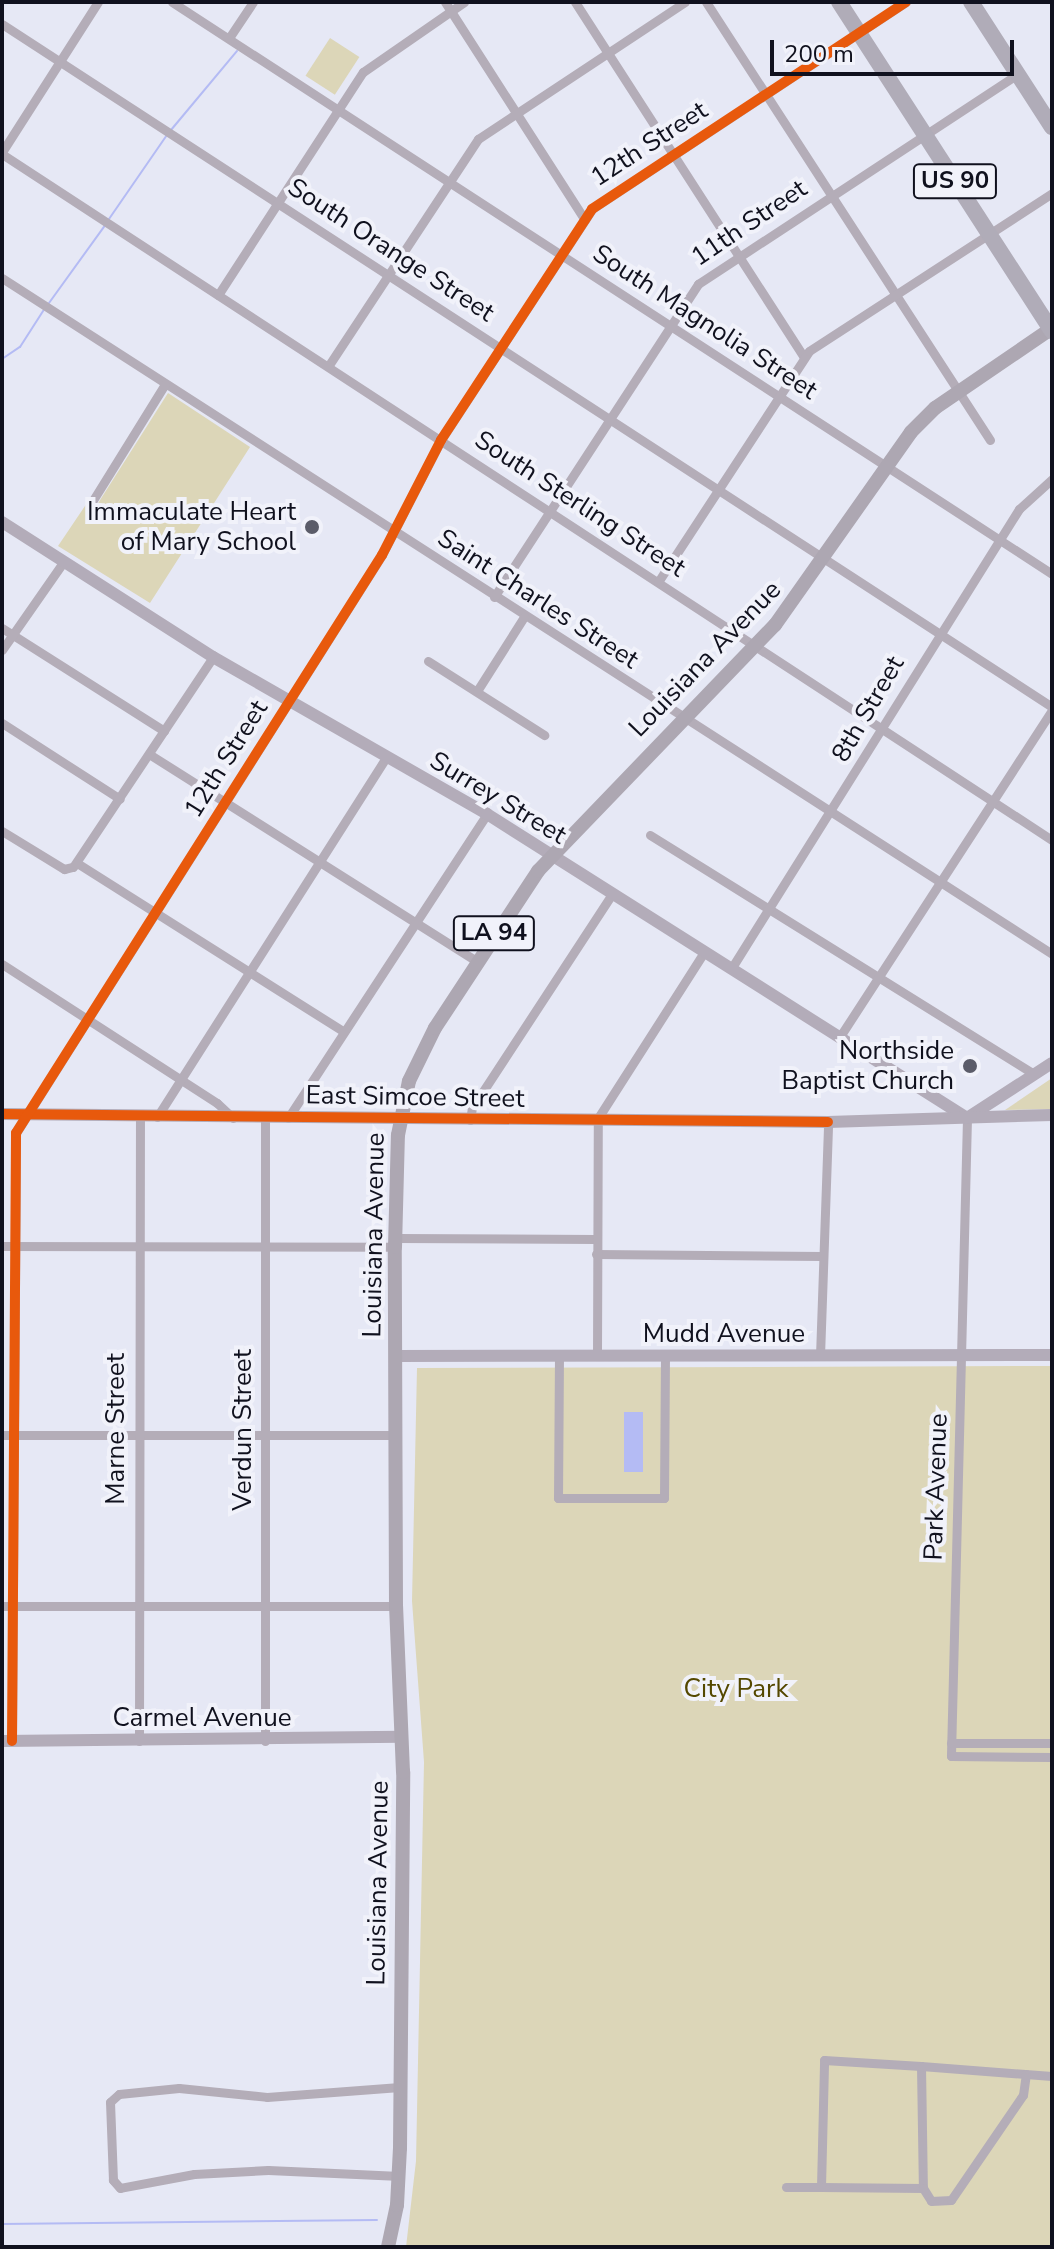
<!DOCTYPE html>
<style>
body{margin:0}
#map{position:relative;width:1054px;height:2249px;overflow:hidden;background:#e6e8f5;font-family:"Nunito Sans",sans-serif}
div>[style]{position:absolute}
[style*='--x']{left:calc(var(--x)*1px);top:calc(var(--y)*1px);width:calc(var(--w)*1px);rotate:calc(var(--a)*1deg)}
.green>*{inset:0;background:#dcd6b8;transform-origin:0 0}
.water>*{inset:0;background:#b4bbf4;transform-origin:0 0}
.stream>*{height:2px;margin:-1px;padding:0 1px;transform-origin:1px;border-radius:1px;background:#b4bbf4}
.street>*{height:9px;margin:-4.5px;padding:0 4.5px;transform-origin:4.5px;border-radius:4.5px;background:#b4adb8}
.secondary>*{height:12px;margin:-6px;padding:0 6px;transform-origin:6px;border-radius:6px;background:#b3acb9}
.primary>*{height:14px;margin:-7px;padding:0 7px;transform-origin:7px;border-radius:7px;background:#ada7b2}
.highway>*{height:16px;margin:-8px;padding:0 8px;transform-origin:8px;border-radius:8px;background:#b0acb8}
.cycleway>*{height:10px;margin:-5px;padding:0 5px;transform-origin:5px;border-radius:5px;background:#e8590c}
.dots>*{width:22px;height:22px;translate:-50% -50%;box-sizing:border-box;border:4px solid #f1f2fa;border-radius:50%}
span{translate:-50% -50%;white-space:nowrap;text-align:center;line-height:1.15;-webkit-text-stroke:8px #f1f2fa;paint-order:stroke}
.shield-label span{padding:2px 6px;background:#f1f2fa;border:2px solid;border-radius:6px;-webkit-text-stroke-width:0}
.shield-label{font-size:24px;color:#10111e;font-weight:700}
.street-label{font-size:26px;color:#10111e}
.poi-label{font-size:26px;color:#10111e}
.right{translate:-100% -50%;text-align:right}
.park-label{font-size:26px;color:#544800}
.frame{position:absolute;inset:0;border:4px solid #10111e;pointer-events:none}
.scale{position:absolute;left:770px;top:40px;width:244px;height:36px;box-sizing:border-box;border:4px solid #10111e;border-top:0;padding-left:10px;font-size:24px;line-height:28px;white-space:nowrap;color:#10111e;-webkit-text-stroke:6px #f1f2fa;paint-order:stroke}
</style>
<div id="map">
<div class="green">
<div style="left:330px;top:38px;width:35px;height:45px;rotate:33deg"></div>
<div style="clip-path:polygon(168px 393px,250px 447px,150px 603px,58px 546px,87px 503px,95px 508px)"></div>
<div style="clip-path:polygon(1052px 1078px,1052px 1109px,1005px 1110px)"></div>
<div style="clip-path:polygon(1052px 1366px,1052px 2247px,406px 2247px,416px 2161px,424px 1762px,412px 1601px,417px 1368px)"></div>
</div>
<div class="water">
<div style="left:624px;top:1412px;width:19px;height:60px"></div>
</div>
<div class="stream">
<div style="--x:171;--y:130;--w:103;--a:-50.1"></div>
<div style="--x:109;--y:219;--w:102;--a:-55.4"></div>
<div style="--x:49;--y:303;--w:97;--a:-54.2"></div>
<div style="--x:2;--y:359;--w:22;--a:-34"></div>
<div style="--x:20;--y:347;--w:46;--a:-57.3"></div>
<div style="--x:2;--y:2224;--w:375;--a:-0.6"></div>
</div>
<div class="street">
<div style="--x:172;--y:2;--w:1050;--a:33.02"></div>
<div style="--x:445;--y:2;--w:259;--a:57.3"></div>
<div style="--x:575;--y:2;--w:423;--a:57.2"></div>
<div style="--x:706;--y:2;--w:522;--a:57.04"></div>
<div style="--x:2;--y:24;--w:1253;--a:33.04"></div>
<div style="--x:229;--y:38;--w:43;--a:-56.3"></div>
<div style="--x:2;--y:152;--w:178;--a:-57.4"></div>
<div style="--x:2;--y:154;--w:1254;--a:33.16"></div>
<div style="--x:2;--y:278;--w:1249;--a:32.77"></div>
<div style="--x:218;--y:295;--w:266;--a:-57"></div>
<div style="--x:363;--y:72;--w:123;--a:-34.7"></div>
<div style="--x:329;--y:365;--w:271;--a:-56.6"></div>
<div style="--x:478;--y:139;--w:248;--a:-33.5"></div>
<div style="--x:90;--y:505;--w:142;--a:-58.2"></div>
<div style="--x:658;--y:582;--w:276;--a:-56.8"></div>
<div style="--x:809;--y:351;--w:290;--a:-33"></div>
<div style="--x:494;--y:597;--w:374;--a:-56.9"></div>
<div style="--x:698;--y:284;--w:383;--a:-33.3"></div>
<div style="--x:2;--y:628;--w:192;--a:32.4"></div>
<div style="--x:2;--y:650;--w:108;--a:-55.1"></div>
<div style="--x:428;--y:661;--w:138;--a:32.5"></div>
<div style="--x:477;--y:691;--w:88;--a:-57.6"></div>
<div style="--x:2;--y:723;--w:140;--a:32.8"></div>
<div style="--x:149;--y:754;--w:388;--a:32.3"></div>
<div style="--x:2;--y:831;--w:73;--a:31.5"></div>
<div style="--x:64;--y:869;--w:9;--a:-13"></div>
<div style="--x:73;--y:867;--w:252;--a:-56.3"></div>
<div style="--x:650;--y:835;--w:452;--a:31.9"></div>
<div style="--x:77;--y:863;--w:315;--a:32.3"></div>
<div style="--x:2;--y:964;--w:256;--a:32.9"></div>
<div style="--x:217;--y:1103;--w:22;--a:43"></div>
<div style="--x:731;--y:969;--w:543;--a:-57.95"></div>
<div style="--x:1019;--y:509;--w:45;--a:-42.3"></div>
<div style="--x:839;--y:1038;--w:391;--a:-57"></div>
<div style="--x:157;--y:1117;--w:428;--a:-57.5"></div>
<div style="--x:288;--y:1118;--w:363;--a:-56.8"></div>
<div style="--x:967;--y:1118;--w:638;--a:91.44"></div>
<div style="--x:951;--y:1756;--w:101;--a:0.6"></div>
<div style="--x:470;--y:1120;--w:12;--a:-81"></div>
<div style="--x:472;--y:1108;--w:256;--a:-56.8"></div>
<div style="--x:396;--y:1238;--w:200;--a:0.3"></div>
<div style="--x:2;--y:1246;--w:393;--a:0.1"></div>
<div style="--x:596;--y:1254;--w:226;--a:0.5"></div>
<div style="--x:559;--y:1355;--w:143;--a:90.4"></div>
<div style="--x:558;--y:1498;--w:106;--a:0"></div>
<div style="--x:664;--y:1498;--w:143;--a:-89.6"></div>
<div style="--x:597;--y:1355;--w:237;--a:-89.8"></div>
<div style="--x:598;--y:1118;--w:197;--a:-57.4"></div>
<div style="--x:820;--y:1356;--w:234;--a:-88"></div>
<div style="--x:2;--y:1435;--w:393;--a:0"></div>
<div style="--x:2;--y:1606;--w:394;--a:0"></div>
<div style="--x:12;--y:1741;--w:608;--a:-89.62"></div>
<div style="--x:16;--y:1133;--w:684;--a:-57.66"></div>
<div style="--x:382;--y:555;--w:129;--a:-62.8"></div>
<div style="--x:441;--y:440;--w:276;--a:-56.8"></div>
<div style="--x:592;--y:209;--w:376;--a:-33.4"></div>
<div style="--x:139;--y:1741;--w:623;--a:-89.91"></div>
<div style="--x:265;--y:1741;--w:623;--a:-90"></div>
<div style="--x:951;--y:1743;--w:101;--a:0"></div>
<div style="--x:921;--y:2066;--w:122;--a:89.1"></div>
<div style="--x:923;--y:2188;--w:102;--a:-179.4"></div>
<div style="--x:821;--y:2187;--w:127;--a:-88.6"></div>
<div style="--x:824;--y:2060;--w:97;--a:3.5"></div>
<div style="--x:921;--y:2066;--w:131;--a:4.4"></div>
<div style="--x:400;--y:2176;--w:132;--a:-177.4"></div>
<div style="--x:268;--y:2170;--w:74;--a:176.9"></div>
<div style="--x:194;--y:2174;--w:75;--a:169.3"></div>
<div style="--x:120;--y:2188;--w:11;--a:-131"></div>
<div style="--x:113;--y:2180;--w:78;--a:-92.2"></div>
<div style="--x:110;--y:2102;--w:12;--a:-42"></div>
<div style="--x:119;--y:2094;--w:60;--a:-5.7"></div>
<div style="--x:179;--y:2088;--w:88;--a:5.8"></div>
<div style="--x:267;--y:2097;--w:133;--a:-4.3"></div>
<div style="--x:786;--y:2187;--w:35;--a:0"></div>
<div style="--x:923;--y:2188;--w:15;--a:58"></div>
<div style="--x:931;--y:2201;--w:20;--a:-3"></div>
<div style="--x:951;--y:2200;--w:127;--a:-55.6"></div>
<div style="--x:1023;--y:2095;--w:21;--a:-82"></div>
</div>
<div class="secondary">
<div style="--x:2;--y:522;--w:250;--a:32.6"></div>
<div style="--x:213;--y:657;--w:316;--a:29.8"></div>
<div style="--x:487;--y:814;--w:568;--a:32.35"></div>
<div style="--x:967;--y:1118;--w:101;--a:-32.9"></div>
<div style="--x:2;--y:1114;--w:826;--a:0.55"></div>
<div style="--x:828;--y:1122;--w:224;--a:-1.8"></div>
<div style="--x:395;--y:1356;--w:657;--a:-0.09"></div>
<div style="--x:2;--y:1741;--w:400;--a:-0.6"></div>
</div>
<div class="primary">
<div style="--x:388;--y:2247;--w:43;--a:-77.9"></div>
<div style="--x:397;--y:2205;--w:57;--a:-87"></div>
<div style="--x:400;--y:2148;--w:376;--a:-89.5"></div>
<div style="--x:403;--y:1772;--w:166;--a:-92.4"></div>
<div style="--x:396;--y:1606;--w:359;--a:-90.2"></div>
<div style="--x:395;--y:1247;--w:112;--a:-88.5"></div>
<div style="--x:398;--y:1135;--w:55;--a:-78.5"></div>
<div style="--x:409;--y:1081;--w:59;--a:-63.9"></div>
<div style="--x:435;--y:1028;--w:188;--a:-56.7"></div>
<div style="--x:538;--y:871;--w:342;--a:-46.1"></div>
<div style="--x:775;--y:625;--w:236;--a:-54.8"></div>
<div style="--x:911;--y:432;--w:34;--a:-45"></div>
<div style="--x:935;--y:408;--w:140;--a:-34.3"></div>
</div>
<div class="highway">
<div style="--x:839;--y:2;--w:392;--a:57.1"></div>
<div style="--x:971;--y:2;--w:149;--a:57.1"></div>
</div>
<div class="cycleway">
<div style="--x:2;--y:1114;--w:826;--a:0.55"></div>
<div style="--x:12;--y:1741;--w:608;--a:-89.62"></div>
<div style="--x:16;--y:1133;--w:684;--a:-57.66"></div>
<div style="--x:382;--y:555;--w:129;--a:-62.8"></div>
<div style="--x:441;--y:440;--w:276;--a:-56.8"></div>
<div style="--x:592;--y:209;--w:376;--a:-33.4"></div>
</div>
<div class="dots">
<div style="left:312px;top:527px;background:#5b5c69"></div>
<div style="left:970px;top:1066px;background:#5b5c69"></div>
</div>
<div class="shield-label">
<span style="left:955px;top:181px">US 90</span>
<span style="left:494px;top:933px">LA 94</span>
</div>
<div class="street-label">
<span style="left:649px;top:144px;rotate:-33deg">12th Street</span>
<span style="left:749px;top:223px;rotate:-34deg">11th Street</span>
<span style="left:391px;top:250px;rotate:33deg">South Orange Street</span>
<span style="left:705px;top:322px;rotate:33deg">South Magnolia Street</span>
<span style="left:580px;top:504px;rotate:33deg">South Sterling Street</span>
<span style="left:538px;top:599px;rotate:33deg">Saint Charles Street</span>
<span style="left:705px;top:659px;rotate:-46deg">Louisiana Avenue</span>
<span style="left:868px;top:709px;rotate:-60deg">8th Street</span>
<span style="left:226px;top:759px;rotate:-58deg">12th Street</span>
<span style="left:498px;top:798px;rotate:31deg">Surrey Street</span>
<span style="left:415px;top:1097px;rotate:1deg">East Simcoe Street</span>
<span style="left:374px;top:1235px;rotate:-89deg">Louisiana Avenue</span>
<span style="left:724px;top:1334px">Mudd Avenue</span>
<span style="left:116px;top:1429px;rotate:-90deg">Marne Street</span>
<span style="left:243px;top:1430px;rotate:-90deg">Verdun Street</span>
<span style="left:936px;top:1487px;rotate:-88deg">Park Avenue</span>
<span style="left:202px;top:1718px">Carmel Avenue</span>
<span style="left:378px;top:1883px;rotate:-89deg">Louisiana Avenue</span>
</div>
<div class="poi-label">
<span class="right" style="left:296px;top:527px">Immaculate Heart<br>of Mary School</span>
<span class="right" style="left:954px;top:1066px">Northside<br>Baptist Church</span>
</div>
<div class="park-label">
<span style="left:736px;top:1689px">City Park</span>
</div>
<div class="frame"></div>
<div class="scale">200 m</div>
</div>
